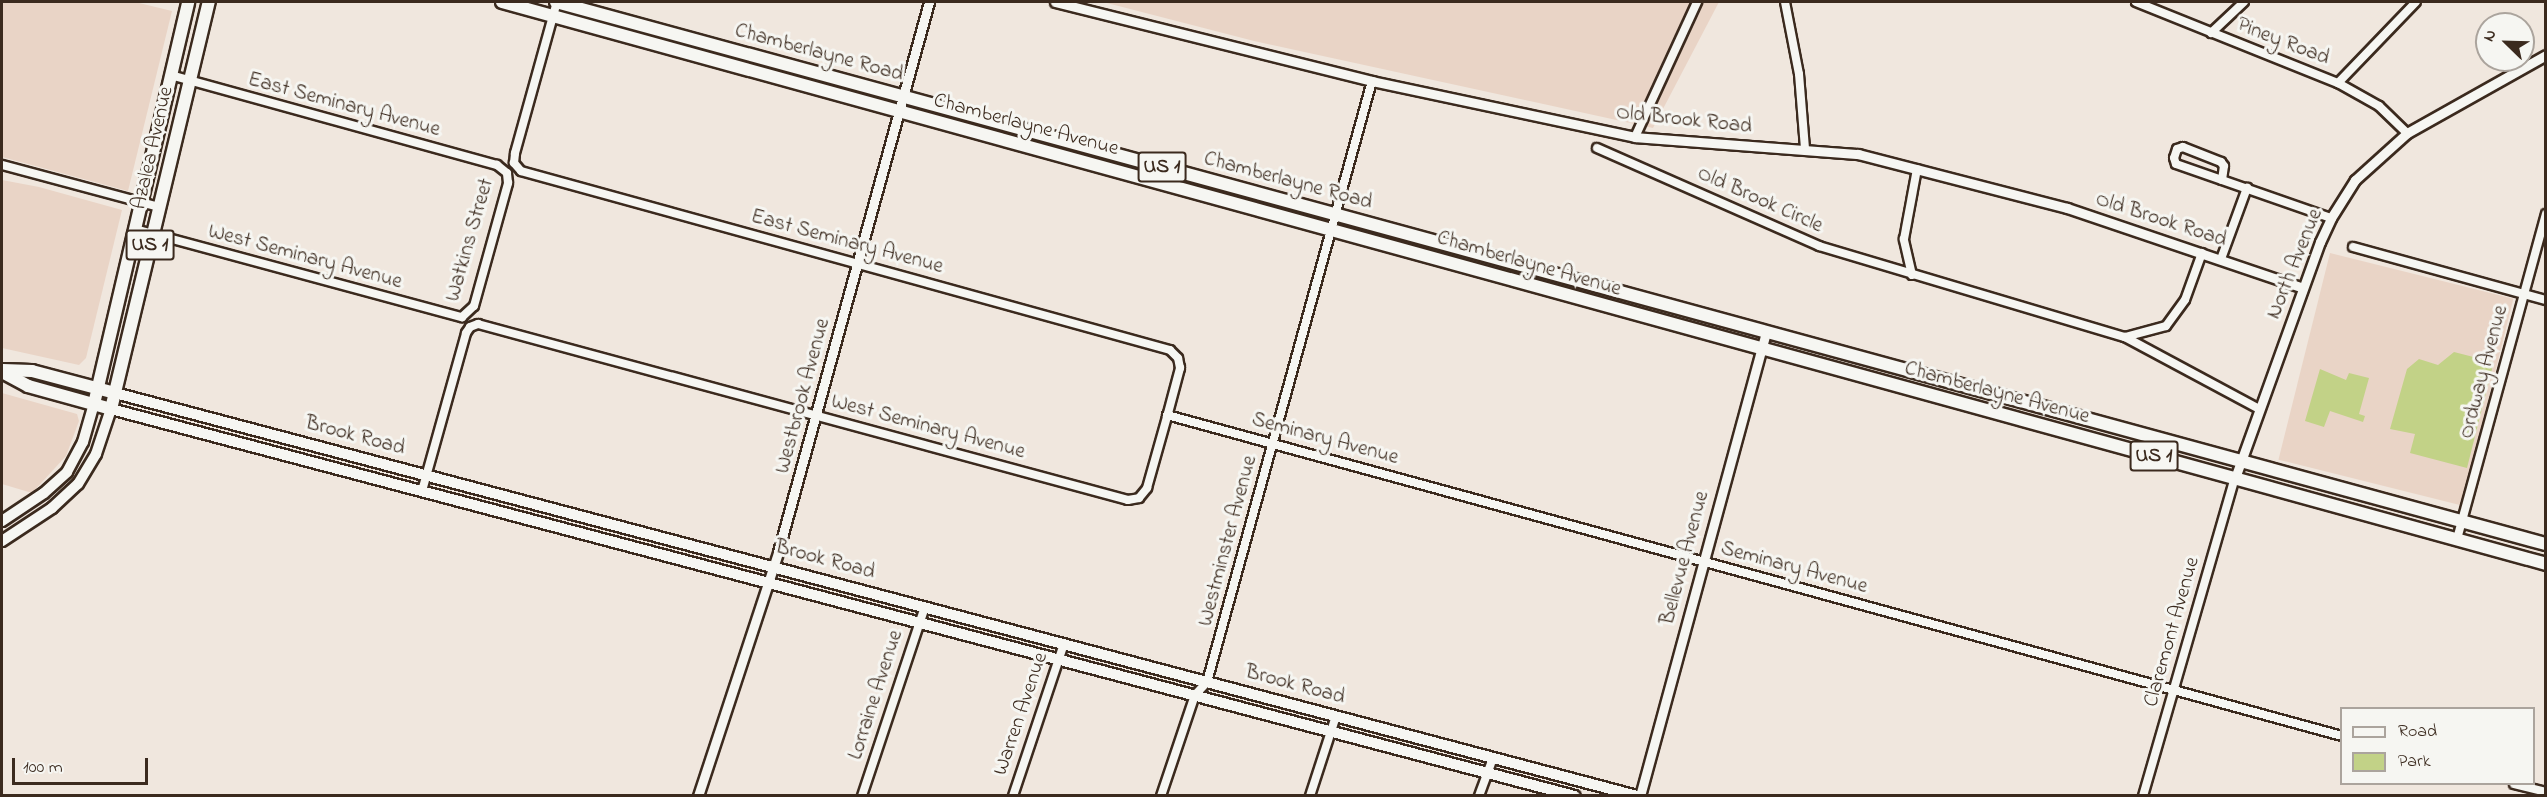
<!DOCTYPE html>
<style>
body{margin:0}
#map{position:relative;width:2547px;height:797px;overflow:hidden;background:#f0e7de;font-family:"Indie Flower",sans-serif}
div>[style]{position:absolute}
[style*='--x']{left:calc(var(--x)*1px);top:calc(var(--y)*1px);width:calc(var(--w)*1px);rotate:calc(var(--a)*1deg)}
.built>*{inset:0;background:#e9d4c6;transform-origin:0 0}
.green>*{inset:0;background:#c2d287}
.roads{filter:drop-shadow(2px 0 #3b2a1e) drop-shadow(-2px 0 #3b2a1e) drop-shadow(0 2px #3b2a1e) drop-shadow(0 -2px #3b2a1e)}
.minor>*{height:8px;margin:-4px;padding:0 4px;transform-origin:4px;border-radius:4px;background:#f6f6f2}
.tertiary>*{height:9px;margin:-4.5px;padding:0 4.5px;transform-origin:4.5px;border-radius:4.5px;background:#f6f6f2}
.secondary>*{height:10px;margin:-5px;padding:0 5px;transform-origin:5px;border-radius:5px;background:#f6f6f2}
.primary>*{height:12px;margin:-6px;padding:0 6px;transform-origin:6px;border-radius:6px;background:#f6f6f2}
span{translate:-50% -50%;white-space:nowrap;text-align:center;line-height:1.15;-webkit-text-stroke:6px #f6f6f2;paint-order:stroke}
.shield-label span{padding:2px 4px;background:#f6f6f2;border:2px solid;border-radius:4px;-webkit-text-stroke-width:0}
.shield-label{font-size:20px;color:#3b2a1e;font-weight:700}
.street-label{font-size:21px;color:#3b2a1e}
.frame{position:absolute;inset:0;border:3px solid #3b2a1e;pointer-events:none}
.legend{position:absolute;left:2340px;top:707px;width:195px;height:78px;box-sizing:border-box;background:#f6f6f2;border:2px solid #aba49d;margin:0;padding:8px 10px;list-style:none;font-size:18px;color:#3b2a1e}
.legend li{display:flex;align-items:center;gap:12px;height:30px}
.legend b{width:30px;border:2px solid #aba49d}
.north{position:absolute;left:2475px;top:12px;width:60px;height:60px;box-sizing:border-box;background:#f6f6f2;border:2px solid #aba49d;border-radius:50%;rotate:293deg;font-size:16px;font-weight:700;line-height:24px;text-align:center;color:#3b2a1e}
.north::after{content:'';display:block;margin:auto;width:21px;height:27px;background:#3b2a1e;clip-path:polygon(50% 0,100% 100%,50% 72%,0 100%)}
.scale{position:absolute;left:12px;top:758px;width:136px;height:27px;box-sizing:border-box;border:3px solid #3b2a1e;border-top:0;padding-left:8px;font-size:18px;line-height:21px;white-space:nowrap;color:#3b2a1e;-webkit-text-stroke:4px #f6f6f2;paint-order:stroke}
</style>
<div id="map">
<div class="built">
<div style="clip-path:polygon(2px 2px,135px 2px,172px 11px,128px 191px,2px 157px)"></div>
<div style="clip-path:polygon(1103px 2px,1719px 2px,1653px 128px,1254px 41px)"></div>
<div style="clip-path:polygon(2px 180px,39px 187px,122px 210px,86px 358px,79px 365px,2px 348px)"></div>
<div style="left:2330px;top:253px;width:189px;height:213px;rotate:14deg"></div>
<div style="clip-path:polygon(2px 393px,77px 414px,79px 421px,66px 456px,32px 493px,2px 484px)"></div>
</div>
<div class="green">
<div style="clip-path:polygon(2454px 352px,2493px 362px,2493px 365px,2467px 468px,2410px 453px,2415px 434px,2390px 429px,2407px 369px,2419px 359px,2438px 365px)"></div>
<div style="clip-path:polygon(2320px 369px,2346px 380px,2349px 373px,2369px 378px,2359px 414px,2365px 416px,2363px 422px,2330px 411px,2324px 427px,2305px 421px)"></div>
</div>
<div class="roads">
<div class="minor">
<div style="--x:1785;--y:2;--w:73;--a:79"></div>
<div style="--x:1799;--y:74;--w:75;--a:85.4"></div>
<div style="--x:2136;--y:2;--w:218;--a:21.9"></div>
<div style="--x:2338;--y:83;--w:47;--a:29.3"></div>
<div style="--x:2379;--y:106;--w:39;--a:44"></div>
<div style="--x:2211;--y:33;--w:45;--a:-43.2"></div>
<div style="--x:2338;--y:83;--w:112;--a:-46.1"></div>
<div style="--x:1635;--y:137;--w:149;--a:-65.3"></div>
<div style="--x:1597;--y:148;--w:243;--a:23.8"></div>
<div style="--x:1819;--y:246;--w:319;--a:16.6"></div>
<div style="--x:2125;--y:337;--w:42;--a:-15"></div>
<div style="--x:2166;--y:326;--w:32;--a:-54"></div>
<div style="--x:2185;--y:300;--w:50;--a:-70.1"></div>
<div style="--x:2;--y:165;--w:163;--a:15"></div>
<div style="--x:2222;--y:180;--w:14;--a:-82"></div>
<div style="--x:2224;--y:166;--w:5;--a:-127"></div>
<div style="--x:2221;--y:162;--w:41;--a:-158.5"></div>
<div style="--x:2183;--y:147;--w:6;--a:162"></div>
<div style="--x:2177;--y:149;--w:9;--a:108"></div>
<div style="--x:2174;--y:158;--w:6;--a:72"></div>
<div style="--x:2176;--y:164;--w:164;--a:19.2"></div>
<div style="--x:135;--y:229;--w:339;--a:15.1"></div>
<div style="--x:462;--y:317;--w:16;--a:-43"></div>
<div style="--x:474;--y:306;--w:128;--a:-74.5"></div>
<div style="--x:508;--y:183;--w:10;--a:-96"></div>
<div style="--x:507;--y:173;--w:13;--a:-141"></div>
<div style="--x:497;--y:165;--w:339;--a:-164.6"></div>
<div style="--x:2353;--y:247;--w:200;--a:15.4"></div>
<div style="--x:2221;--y:259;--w:76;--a:-69.9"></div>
<div style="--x:1912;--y:275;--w:37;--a:-103"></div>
<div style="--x:1904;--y:239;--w:71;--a:-79.5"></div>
<div style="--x:2125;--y:337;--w:152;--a:28.2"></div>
<div style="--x:1167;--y:415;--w:1218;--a:15.28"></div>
<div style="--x:422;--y:491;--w:164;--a:-74.4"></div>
<div style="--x:466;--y:333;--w:7;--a:-56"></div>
<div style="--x:470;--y:327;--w:9;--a:-21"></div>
<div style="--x:478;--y:324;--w:673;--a:15.15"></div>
<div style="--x:1128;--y:500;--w:11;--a:-10"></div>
<div style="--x:1139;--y:498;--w:13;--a:-51"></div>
<div style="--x:1147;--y:488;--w:74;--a:-74.3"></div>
<div style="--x:1167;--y:417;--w:51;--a:-75.1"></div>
<div style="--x:1180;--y:368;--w:10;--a:-101"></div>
<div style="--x:1178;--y:358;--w:11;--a:-135"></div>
<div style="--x:1170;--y:350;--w:673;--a:-164.58"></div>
<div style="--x:521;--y:171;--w:11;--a:-131"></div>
<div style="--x:514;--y:163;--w:10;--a:-84"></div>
<div style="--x:515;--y:153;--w:157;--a:-74.5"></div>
<div style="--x:2457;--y:539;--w:337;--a:-74.7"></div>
<div style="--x:2514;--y:784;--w:33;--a:14"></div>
<div style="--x:862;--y:796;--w:199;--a:-71.6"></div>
<div style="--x:1013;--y:796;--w:160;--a:-71.5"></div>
<div style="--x:1161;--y:796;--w:107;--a:-71.4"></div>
<div style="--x:1195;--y:695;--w:18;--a:-47"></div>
<div style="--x:1207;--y:682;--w:623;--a:-74.65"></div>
<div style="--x:1310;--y:796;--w:84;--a:-72"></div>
<div style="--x:1479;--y:796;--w:40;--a:-69.8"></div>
<div style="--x:2143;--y:796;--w:331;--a:-73.9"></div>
</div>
<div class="tertiary">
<div style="--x:1055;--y:2;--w:327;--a:14"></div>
<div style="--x:1372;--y:81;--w:269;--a:12"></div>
<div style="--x:1635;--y:137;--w:224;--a:4.4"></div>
<div style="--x:1858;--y:154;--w:216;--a:14.5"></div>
<div style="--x:2067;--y:208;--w:249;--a:18.7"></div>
<div style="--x:2235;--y:478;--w:251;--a:-70.2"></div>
<div style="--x:2320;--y:242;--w:26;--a:-65"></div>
<div style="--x:2331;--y:218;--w:45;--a:-57.7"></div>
<div style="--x:2355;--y:180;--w:70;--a:-42.1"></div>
<div style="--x:2407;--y:133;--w:159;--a:-29.3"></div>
<div style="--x:698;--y:796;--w:257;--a:-71.8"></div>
<div style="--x:778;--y:552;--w:570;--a:-74.65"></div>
<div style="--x:1640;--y:796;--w:482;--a:-74.8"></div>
</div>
<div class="secondary">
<div style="--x:115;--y:393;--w:1574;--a:14.83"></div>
<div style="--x:2;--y:521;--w:50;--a:-33.7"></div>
<div style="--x:44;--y:493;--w:31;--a:-42"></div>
<div style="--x:67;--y:472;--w:34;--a:-62"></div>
<div style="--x:83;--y:442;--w:40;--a:-74"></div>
<div style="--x:2;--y:541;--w:60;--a:-33.4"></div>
<div style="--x:52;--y:508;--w:35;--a:-43"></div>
<div style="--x:78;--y:484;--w:35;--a:-59"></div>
<div style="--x:96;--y:454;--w:47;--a:-71.6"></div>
<div style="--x:111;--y:409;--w:1514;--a:14.81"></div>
</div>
<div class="primary">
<div style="--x:502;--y:2;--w:2120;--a:15.37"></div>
<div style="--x:556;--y:2;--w:2062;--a:15.24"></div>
<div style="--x:3;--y:370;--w:29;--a:2"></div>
<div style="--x:32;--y:371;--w:86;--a:14.8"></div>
<div style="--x:2;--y:372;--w:30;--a:28"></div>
<div style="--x:28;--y:386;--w:86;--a:15.5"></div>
<div style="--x:111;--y:409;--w:419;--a:-76.5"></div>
<div style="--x:94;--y:404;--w:413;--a:-76.8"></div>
</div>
</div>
<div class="shield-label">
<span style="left:1162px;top:167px">US 1</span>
<span style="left:150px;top:245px">US 1</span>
<span style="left:2154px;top:456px">US 1</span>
</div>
<div class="street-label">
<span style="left:2283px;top:42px;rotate:21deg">Piney Road</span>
<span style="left:819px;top:53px;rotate:15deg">Chamberlayne Road</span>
<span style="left:344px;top:105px;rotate:15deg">East Seminary Avenue</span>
<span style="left:1684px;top:120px;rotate:6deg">Old Brook Road</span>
<span style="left:1026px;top:125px;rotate:15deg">Chamberlayne Avenue</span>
<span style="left:153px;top:148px;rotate:-77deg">Azalea Avenue</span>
<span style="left:1288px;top:181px;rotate:15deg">Chamberlayne Road</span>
<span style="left:1760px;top:200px;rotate:24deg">Old Brook Circle</span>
<span style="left:2161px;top:220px;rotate:18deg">Old Brook Road</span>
<span style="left:470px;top:240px;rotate:-74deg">Watkins Street</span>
<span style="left:847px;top:242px;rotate:15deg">East Seminary Avenue</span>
<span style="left:305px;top:257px;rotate:15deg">West Seminary Avenue</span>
<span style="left:1529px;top:264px;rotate:16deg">Chamberlayne Avenue</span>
<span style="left:2295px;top:264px;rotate:-68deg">North Avenue</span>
<span style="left:2484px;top:372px;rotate:-75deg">Ordway Avenue</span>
<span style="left:1997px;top:393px;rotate:15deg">Chamberlayne Avenue</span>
<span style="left:803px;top:396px;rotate:-75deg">Westbrook Avenue</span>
<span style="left:928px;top:427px;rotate:15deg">West Seminary Avenue</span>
<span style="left:355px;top:436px;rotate:15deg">Brook Road</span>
<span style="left:1325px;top:439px;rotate:15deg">Seminary Avenue</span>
<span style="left:1228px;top:541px;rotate:-75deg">Westminster Avenue</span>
<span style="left:1685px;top:558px;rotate:-75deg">Bellevue Avenue</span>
<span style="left:825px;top:560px;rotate:15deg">Brook Road</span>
<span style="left:1794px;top:568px;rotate:15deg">Seminary Avenue</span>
<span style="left:2172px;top:632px;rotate:-74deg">Claremont Avenue</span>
<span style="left:1295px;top:685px;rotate:15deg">Brook Road</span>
<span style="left:876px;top:695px;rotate:-72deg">Lorraine Avenue</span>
<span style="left:1021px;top:714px;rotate:-71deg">Warren Avenue</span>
</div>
<div class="frame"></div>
<ul class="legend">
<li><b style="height:8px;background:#f6f6f2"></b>Road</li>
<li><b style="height:16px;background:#c2d287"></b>Park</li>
</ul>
<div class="north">N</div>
<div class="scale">100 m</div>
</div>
